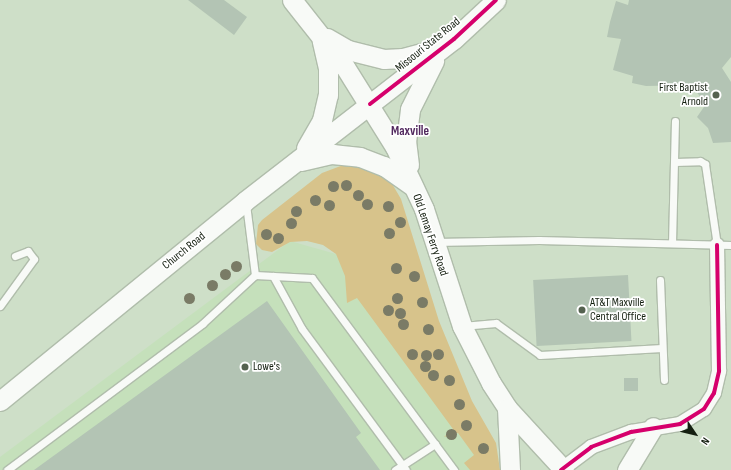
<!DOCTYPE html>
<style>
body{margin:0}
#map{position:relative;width:731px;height:470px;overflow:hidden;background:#cedfc8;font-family:"Sofia Sans Condensed",sans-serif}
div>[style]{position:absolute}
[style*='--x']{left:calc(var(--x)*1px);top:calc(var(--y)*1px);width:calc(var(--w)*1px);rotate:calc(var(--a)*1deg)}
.built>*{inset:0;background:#c5e0bb}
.green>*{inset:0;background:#d7c38b}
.building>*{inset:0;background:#b3c4b4;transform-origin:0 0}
.roads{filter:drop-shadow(1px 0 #b0bdab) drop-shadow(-1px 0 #b0bdab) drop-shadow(0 1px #b0bdab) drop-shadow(0 -1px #b0bdab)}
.lane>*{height:7px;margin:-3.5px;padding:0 3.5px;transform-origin:3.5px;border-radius:3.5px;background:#f8faf7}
.street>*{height:14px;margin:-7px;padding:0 7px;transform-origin:7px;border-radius:7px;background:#f8faf7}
.secondary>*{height:19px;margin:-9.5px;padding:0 9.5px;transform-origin:9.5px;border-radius:9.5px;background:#f8faf7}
.cycleway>*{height:4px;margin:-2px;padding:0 2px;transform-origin:2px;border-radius:2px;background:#d6006c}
.trees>*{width:11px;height:11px;margin:-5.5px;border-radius:50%;background:#7a7b66}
.dots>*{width:11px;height:11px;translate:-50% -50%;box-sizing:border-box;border:2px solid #fff;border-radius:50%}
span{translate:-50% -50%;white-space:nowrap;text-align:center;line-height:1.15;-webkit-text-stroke:3.5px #fff;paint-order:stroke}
.street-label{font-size:12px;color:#141f10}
.poi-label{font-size:12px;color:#141f10}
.right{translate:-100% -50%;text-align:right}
.left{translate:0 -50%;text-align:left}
.neighbourhood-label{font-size:13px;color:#51285e;font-weight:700}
.north{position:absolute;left:675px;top:414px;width:40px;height:40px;-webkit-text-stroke:3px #fff;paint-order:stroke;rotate:125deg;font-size:11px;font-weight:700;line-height:16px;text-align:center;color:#141f10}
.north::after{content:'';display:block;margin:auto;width:14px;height:18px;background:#141f10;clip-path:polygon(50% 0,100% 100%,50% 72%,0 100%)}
</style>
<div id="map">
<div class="built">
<div style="clip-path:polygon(290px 241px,336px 254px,480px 450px,481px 470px,0 470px,0 457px)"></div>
</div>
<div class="green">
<div style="clip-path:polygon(346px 164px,366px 165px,391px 182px,401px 199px,439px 321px,472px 401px,496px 443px,500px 470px,470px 470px,464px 463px,474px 455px,458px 433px,444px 437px,453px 429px,357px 298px,347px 303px,345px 276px,336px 254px,323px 245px,307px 241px,290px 242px,272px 252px,262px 250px,256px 244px,258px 225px,262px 220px,322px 173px)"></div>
</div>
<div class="building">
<div style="clip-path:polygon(188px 0,224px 0,247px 17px,234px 35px)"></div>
<div style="clip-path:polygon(629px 0,731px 0,731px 57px,722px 68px,731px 82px,731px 142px,713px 143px,708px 128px,697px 117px,706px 104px,691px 85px,646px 86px,632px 83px,633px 76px,613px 70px,621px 39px,607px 37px,610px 22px,616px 1px,628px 5px)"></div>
<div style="left:628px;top:275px;width:66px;height:95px;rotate:87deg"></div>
<div style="clip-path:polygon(267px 301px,361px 433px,356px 437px,380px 470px,34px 470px)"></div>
<div style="left:624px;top:378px;width:14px;height:13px"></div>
</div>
<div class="roads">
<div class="lane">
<div style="--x:675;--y:162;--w:25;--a:-2"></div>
<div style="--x:700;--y:161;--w:6;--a:31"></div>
<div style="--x:705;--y:164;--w:82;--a:81.6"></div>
<div style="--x:246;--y:204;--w:72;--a:82.8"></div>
<div style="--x:435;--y:242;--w:104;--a:-1.1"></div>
<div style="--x:539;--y:240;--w:192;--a:1.5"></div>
<div style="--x:672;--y:243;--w:122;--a:-88.6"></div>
<div style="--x:273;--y:276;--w:60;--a:61.3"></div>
<div style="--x:302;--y:329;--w:175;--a:53.6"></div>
<div style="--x:660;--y:280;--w:100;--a:87.7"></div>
<div style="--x:0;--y:306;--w:58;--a:-54.1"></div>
<div style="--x:34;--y:259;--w:10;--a:-127"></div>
<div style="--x:28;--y:251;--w:14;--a:159"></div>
<div style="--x:462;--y:326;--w:34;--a:-5"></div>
<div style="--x:496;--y:323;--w:54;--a:36"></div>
<div style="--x:540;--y:355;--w:122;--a:-3.3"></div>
<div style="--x:7;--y:470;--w:244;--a:-36.8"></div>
<div style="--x:202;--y:324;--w:72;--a:-42.8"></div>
<div style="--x:255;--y:275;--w:57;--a:3"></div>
<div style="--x:312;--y:278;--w:239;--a:53.5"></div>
<div style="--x:395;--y:470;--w:48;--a:-33"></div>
</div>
<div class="street">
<div style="--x:561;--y:470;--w:38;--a:-37"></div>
<div style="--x:591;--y:447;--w:43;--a:-20.6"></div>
<div style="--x:631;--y:432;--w:50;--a:-9.3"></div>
<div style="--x:680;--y:424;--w:28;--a:-32"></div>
<div style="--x:704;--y:409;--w:19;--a:-58"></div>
<div style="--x:714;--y:393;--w:23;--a:-77"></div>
<div style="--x:719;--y:371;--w:126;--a:-90.9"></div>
</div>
<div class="secondary">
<div style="--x:292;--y:0;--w:85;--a:51.7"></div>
<div style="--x:345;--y:67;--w:94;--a:58"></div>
<div style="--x:395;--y:147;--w:68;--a:64.9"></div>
<div style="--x:424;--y:209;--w:123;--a:72"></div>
<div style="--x:462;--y:326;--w:64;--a:63"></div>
<div style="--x:491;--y:383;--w:30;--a:57"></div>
<div style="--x:507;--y:408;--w:84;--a:47.4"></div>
<div style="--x:327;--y:38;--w:24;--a:30"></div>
<div style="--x:348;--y:50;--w:37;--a:14"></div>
<div style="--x:384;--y:59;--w:19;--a:-3"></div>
<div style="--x:403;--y:58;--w:31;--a:-15"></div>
<div style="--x:306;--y:148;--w:32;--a:-60"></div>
<div style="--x:322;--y:120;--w:26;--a:-77"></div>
<div style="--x:328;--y:95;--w:27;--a:-90"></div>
<div style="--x:328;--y:68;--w:28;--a:-103"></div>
<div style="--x:301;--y:161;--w:32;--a:-13"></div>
<div style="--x:332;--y:154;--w:28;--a:6"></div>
<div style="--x:360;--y:157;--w:26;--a:21"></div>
<div style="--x:384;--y:166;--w:33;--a:35"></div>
<div style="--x:409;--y:165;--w:23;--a:-97"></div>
<div style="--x:406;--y:142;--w:33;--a:-83"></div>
<div style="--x:410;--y:109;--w:54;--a:-63.4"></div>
<div style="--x:0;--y:401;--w:316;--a:-39.2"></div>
<div style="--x:245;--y:201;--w:264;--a:-37.8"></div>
<div style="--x:454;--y:39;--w:57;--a:-42.9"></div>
<div style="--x:507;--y:408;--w:62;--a:87.2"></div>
<div style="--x:627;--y:470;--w:50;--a:-58.8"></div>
</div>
</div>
<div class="cycleway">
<div style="--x:370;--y:104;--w:106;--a:-37.7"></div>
<div style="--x:454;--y:39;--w:57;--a:-42.9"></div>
<div style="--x:561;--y:470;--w:38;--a:-37"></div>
<div style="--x:591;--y:447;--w:43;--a:-20.6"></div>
<div style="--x:631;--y:432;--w:50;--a:-9.3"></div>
<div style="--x:680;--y:424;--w:28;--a:-32"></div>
<div style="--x:704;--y:409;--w:19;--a:-58"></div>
<div style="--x:714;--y:393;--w:23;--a:-77"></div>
<div style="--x:719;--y:371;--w:126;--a:-90.9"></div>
</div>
<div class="trees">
<div style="left:346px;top:185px"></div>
<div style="left:333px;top:186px"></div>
<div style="left:358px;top:195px"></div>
<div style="left:315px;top:200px"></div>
<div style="left:367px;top:204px"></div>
<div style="left:329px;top:205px"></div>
<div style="left:388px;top:206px"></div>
<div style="left:296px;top:211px"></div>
<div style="left:400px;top:222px"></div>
<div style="left:291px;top:223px"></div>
<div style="left:389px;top:233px"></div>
<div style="left:266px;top:234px"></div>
<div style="left:278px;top:238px"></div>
<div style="left:236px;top:266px"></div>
<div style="left:396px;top:268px"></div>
<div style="left:225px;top:274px"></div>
<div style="left:414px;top:276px"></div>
<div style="left:212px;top:285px"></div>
<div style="left:189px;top:298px"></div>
<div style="left:397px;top:298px"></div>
<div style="left:422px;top:302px"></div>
<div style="left:388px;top:310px"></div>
<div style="left:400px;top:313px"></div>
<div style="left:403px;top:324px"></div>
<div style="left:428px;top:329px"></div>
<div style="left:412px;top:354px"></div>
<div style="left:438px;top:354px"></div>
<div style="left:426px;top:355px"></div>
<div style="left:425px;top:366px"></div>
<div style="left:433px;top:375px"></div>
<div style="left:449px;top:380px"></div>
<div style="left:459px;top:404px"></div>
<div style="left:466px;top:425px"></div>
<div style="left:451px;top:434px"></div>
<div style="left:483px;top:448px"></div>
</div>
<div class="dots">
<div style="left:716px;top:95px;background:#556250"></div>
<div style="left:582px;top:310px;background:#556250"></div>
<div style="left:245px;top:367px;background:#556250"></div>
</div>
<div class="street-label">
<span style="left:428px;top:45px;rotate:-39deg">Missouri State Road</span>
<span style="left:430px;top:235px;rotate:71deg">Old Lemay Ferry Road</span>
<span style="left:184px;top:251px;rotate:-39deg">Church Road</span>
</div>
<div class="poi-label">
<span class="right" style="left:708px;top:95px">First Baptist<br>Arnold</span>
<span class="left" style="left:590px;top:310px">AT&amp;T Maxville<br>Central Office</span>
<span class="left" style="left:253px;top:367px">Lowe's</span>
</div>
<div class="neighbourhood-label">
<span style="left:410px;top:131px">Maxville</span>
</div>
<div class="north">N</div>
</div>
